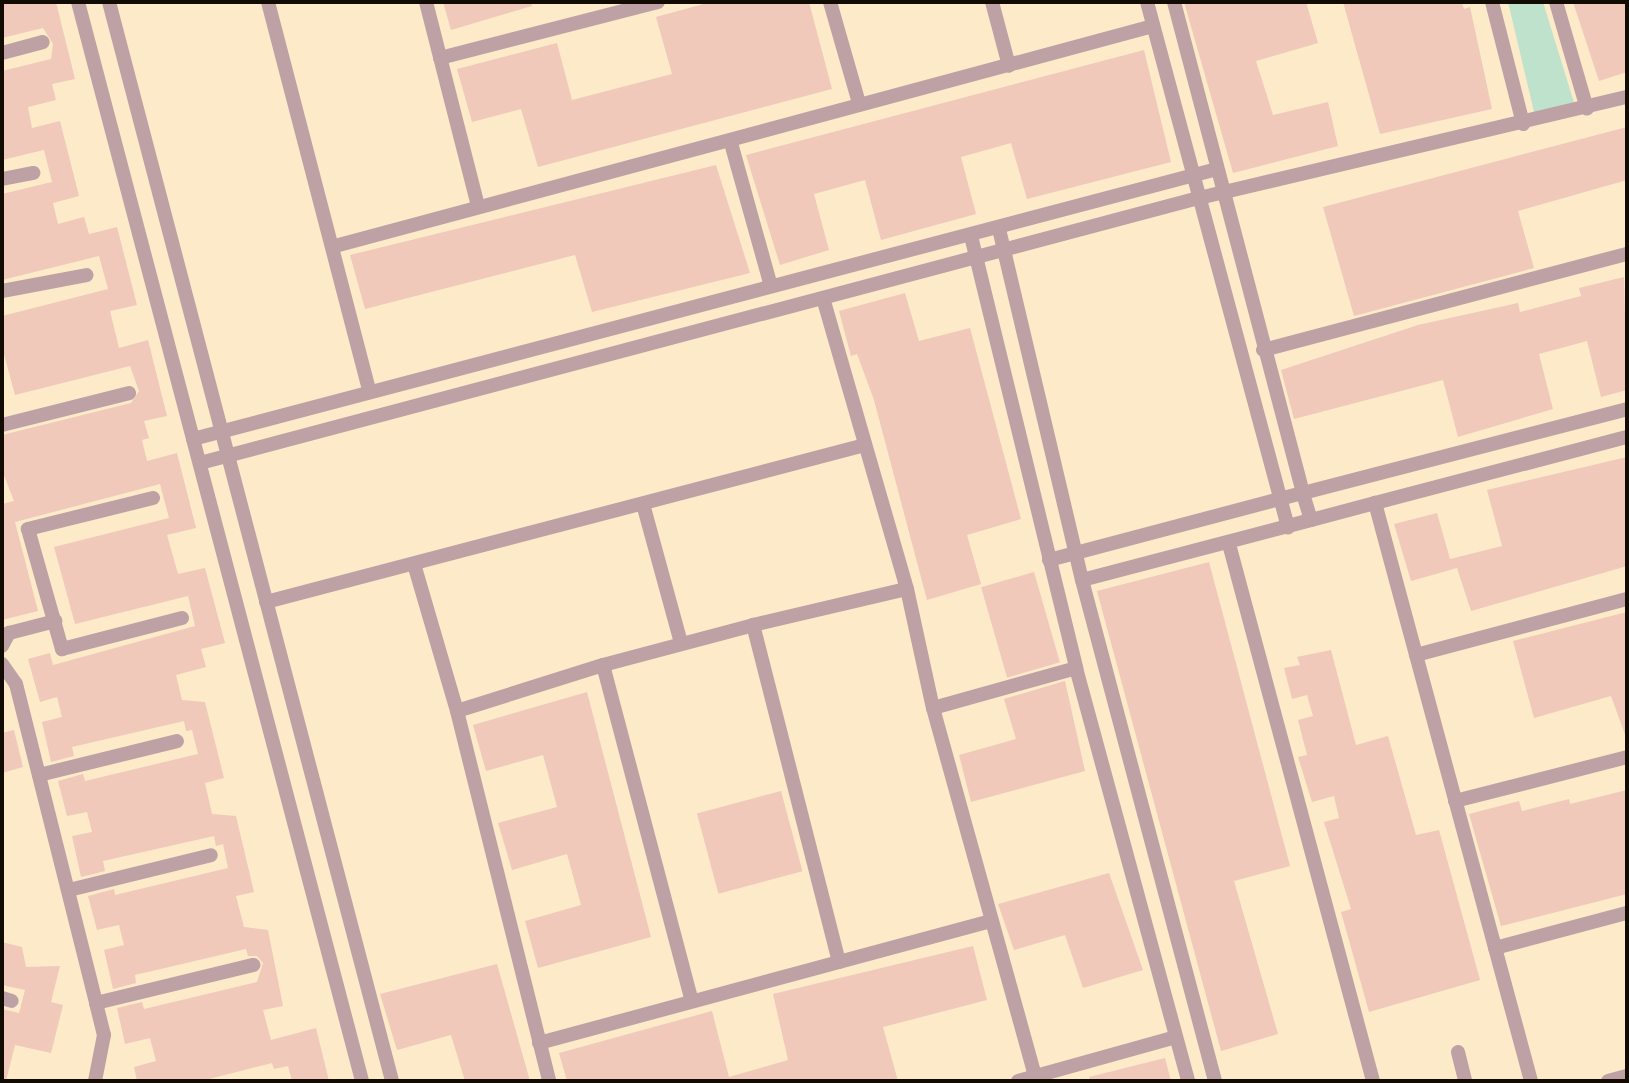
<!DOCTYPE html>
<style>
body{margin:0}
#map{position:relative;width:1629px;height:1083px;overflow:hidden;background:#fceac8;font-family:Raleway,sans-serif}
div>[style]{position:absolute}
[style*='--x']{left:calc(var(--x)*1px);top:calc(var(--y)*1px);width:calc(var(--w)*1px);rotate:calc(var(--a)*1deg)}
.green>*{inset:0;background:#bfe2cc}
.building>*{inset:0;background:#f0c9bb;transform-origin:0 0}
.minor>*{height:14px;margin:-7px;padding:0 7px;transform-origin:7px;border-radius:7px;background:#bda1a5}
span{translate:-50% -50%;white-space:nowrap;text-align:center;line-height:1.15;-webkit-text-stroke:6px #fff;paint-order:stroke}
.frame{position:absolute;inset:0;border:4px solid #120b02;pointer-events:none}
</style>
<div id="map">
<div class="green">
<div style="clip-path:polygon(1508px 2px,1543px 2px,1575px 106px,1535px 116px)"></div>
</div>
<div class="building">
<div style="clip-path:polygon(2px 2px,56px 2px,75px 79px,52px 84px,56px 100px,28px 107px,32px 128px,60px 121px,79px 196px,53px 203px,58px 224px,84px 217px,89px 234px,117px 227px,137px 305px,110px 311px,119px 348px,148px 340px,167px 416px,144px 421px,149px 438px,142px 440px,147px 461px,177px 453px,196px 528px,167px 535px,178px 574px,205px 568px,225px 643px,201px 649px,206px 667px,176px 675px,182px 700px,205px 702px,224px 778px,205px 783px,212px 814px,236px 816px,254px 892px,236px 896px,244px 927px,268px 930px,283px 1006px,263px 1010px,271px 1040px,316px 1028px,329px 1081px,292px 1081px,288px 1066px,274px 1069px,272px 1063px,201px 1081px,137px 1081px,134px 1067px,156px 1061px,150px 1038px,125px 1044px,117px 1008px,142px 1002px,144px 1009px,257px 982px,263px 963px,257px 956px,248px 956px,246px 949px,135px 975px,136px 983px,113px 989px,104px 950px,124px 945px,119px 925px,97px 930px,88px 896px,114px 889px,115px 895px,228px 868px,223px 844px,216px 846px,214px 836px,103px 861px,105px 871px,81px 877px,72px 836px,92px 832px,87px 812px,67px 816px,58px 781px,83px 774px,85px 781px,198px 754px,192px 730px,186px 731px,184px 721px,72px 747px,74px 756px,51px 762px,42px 722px,62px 717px,57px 697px,40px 702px,28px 659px,50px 653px,53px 665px,195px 626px,188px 596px,75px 624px,54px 547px,169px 518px,160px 484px,15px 522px,38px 611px,2px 620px,2px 504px,14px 501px,2px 470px,2px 435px,131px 403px,139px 391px,130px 366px,15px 395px,2px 347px,2px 316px,108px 289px,99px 256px,2px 280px,2px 194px,52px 182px,44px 150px,2px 160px,2px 71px,51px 59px,53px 44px,43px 28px,2px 38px)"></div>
<div style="clip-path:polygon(443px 2px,531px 2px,532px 6px,451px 30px)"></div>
<div style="clip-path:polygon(711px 2px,809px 2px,832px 89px,538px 167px,521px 109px,472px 122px,457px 69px,557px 43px,572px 100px,672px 74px,656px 17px)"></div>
<div style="clip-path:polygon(1184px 2px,1306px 2px,1318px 43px,1256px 61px,1273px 115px,1328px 102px,1338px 146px,1233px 173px)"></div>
<div style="clip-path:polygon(1343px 2px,1462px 2px,1464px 9px,1470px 7px,1492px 109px,1380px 134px)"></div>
<div style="clip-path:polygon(1573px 2px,1627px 2px,1627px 72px,1599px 81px)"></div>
<div style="clip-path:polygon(1144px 50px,1171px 162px,1027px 199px,1011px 143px,961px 157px,976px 214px,881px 240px,865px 180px,814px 194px,829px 250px,780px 265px,746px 155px)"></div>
<div style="clip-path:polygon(1627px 127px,1627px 180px,1518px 211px,1534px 268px,1354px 316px,1323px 207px)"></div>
<div style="clip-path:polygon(716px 165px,750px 273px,592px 312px,575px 255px,365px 309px,350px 255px)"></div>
<div style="clip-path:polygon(1624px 277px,1627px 390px,1601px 397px,1587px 341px,1539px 354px,1553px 409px,1458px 437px,1443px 380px,1294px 419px,1281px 370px,1418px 325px,1518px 303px,1520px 312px,1581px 296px,1579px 288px)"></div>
<div style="clip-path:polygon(905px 293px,919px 341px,970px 328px,1021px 519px,967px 535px,981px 584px,927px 600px,874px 400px,857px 354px,851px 356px,839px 311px)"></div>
<div style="clip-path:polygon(1627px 457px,1627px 566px,1471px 611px,1457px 568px,1411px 581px,1394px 524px,1437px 513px,1450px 559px,1502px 546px,1487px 490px)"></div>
<div style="clip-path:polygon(1209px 562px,1290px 866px,1234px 881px,1278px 1034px,1221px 1051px,1097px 591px)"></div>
<div style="left:1034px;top:572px;width:94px;height:55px;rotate:74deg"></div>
<div style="clip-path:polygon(1627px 612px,1627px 740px,1611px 696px,1534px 718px,1513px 641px)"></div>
<div style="clip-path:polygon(1331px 650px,1356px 745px,1388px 736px,1416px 835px,1439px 830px,1480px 980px,1369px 1012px,1341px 912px,1351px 909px,1324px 822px,1339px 818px,1334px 796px,1312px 802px,1298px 757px,1307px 755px,1298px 720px,1313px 716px,1307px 695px,1292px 699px,1284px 668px,1300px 665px,1297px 657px)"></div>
<div style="clip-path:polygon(1065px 681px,1085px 771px,971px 802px,959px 755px,1016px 739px,1004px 699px)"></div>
<div style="clip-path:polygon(587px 692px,651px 937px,538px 968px,525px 921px,581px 905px,567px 854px,512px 870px,498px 823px,557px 807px,543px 755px,486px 771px,473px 725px)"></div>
<div style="clip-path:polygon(14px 730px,23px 767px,2px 773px,2px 733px)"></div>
<div style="clip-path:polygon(1627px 790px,1627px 894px,1501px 926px,1469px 814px,1519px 801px,1522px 811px,1569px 799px,1570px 804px)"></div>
<div style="left:781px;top:791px;width:83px;height:87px;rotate:75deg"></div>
<div style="clip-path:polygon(1109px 873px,1143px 970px,1083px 988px,1065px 935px,1014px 950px,998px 904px)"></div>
<div style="clip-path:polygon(2px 942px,22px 947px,26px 967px,60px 966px,51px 1002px,63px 1005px,51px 1053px,15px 1045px,6px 1081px,2px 1081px,2px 1009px,19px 1013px,25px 990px,2px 985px)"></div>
<div style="clip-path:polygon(973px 946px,987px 1000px,883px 1027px,898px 1081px,567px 1081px,559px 1053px,712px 1011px,729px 1077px,788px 1060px,773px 994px)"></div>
<div style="clip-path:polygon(497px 964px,530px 1081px,465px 1081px,451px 1035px,397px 1050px,380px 994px)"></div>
<div style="clip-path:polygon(1165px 1058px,1171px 1081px,1090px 1081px,1089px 1077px)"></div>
</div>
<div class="minor">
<div style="--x:78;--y:2;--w:1116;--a:75.25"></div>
<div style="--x:109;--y:2;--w:1115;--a:75.3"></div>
<div style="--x:268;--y:2;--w:401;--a:75.4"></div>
<div style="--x:426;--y:2;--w:211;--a:75.7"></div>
<div style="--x:830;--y:2;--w:105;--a:74"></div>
<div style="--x:992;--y:2;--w:66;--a:75.1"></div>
<div style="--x:1147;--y:2;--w:544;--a:74.97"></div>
<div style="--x:1492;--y:2;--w:126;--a:75.7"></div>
<div style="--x:1556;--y:2;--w:111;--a:73.8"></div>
<div style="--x:2;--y:53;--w:42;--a:-15"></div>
<div style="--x:440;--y:58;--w:225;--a:-14.4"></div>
<div style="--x:731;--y:143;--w:148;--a:74.4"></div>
<div style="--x:2;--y:179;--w:32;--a:-11"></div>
<div style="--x:999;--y:229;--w:361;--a:76.7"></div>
<div style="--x:1082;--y:580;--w:518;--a:75.13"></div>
<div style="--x:971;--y:236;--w:445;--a:76.3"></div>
<div style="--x:1076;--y:668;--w:428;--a:74.8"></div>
<div style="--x:335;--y:246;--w:847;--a:-15.05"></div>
<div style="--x:2;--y:291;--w:86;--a:-10.7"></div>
<div style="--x:823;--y:298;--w:303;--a:73.9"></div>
<div style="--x:907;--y:589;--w:122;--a:77.7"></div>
<div style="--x:933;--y:708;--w:383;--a:74.5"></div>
<div style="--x:1263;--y:350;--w:376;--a:-14.8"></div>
<div style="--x:2;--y:425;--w:131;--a:-14.1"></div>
<div style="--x:193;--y:439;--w:1059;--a:-14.77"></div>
<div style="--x:200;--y:463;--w:1034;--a:-14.86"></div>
<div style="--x:1199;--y:198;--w:440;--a:-13.3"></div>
<div style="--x:153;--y:498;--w:129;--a:166.1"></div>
<div style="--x:28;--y:529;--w:125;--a:74.2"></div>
<div style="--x:62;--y:649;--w:124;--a:-14.5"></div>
<div style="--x:1375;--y:503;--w:260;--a:-14.7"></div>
<div style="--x:643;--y:504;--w:144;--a:74.7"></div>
<div style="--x:1229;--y:544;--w:556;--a:74.99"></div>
<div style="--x:1049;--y:560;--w:263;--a:-14.8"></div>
<div style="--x:1303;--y:493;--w:508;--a:-104.72"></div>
<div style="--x:414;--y:564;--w:153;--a:73.7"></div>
<div style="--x:457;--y:711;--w:381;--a:76"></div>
<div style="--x:1082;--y:580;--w:237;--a:-14.7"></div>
<div style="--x:266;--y:602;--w:619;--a:-14.69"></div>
<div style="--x:2;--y:646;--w:15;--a:-62"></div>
<div style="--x:9;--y:633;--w:48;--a:-14.6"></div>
<div style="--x:1416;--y:655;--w:218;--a:-14.9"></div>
<div style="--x:2;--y:664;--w:24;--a:55"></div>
<div style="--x:16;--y:684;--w:329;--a:75.9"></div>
<div style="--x:96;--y:1003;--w:33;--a:76"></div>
<div style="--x:104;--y:1035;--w:47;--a:101.1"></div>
<div style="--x:603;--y:665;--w:155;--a:-14.9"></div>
<div style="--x:933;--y:708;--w:148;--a:-15.6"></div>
<div style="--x:457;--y:711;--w:153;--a:-17.5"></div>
<div style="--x:603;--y:665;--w:345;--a:75.2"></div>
<div style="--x:39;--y:775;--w:142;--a:-13.8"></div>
<div style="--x:1455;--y:801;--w:178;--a:-14.3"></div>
<div style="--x:69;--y:890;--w:146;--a:-13.8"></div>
<div style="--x:1495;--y:948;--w:137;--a:-14.9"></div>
<div style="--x:839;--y:962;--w:348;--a:-104.3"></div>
<div style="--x:753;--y:625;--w:158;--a:-13.2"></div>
<div style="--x:2;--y:998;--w:10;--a:17"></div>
<div style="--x:96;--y:1003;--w:162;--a:-13.6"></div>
<div style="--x:539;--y:1043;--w:468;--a:-15.1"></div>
<div style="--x:1458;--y:1052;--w:30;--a:76"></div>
<div style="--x:1018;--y:1081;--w:164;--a:-15.6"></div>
<div style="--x:1531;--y:1081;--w:599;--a:-105.1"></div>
<div style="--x:1375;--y:503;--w:66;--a:165.1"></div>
<div style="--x:1311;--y:520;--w:28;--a:-107"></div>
<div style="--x:1303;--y:493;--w:335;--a:-14.5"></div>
<div style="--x:1608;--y:1081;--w:20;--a:-15"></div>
</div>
<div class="frame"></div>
</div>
